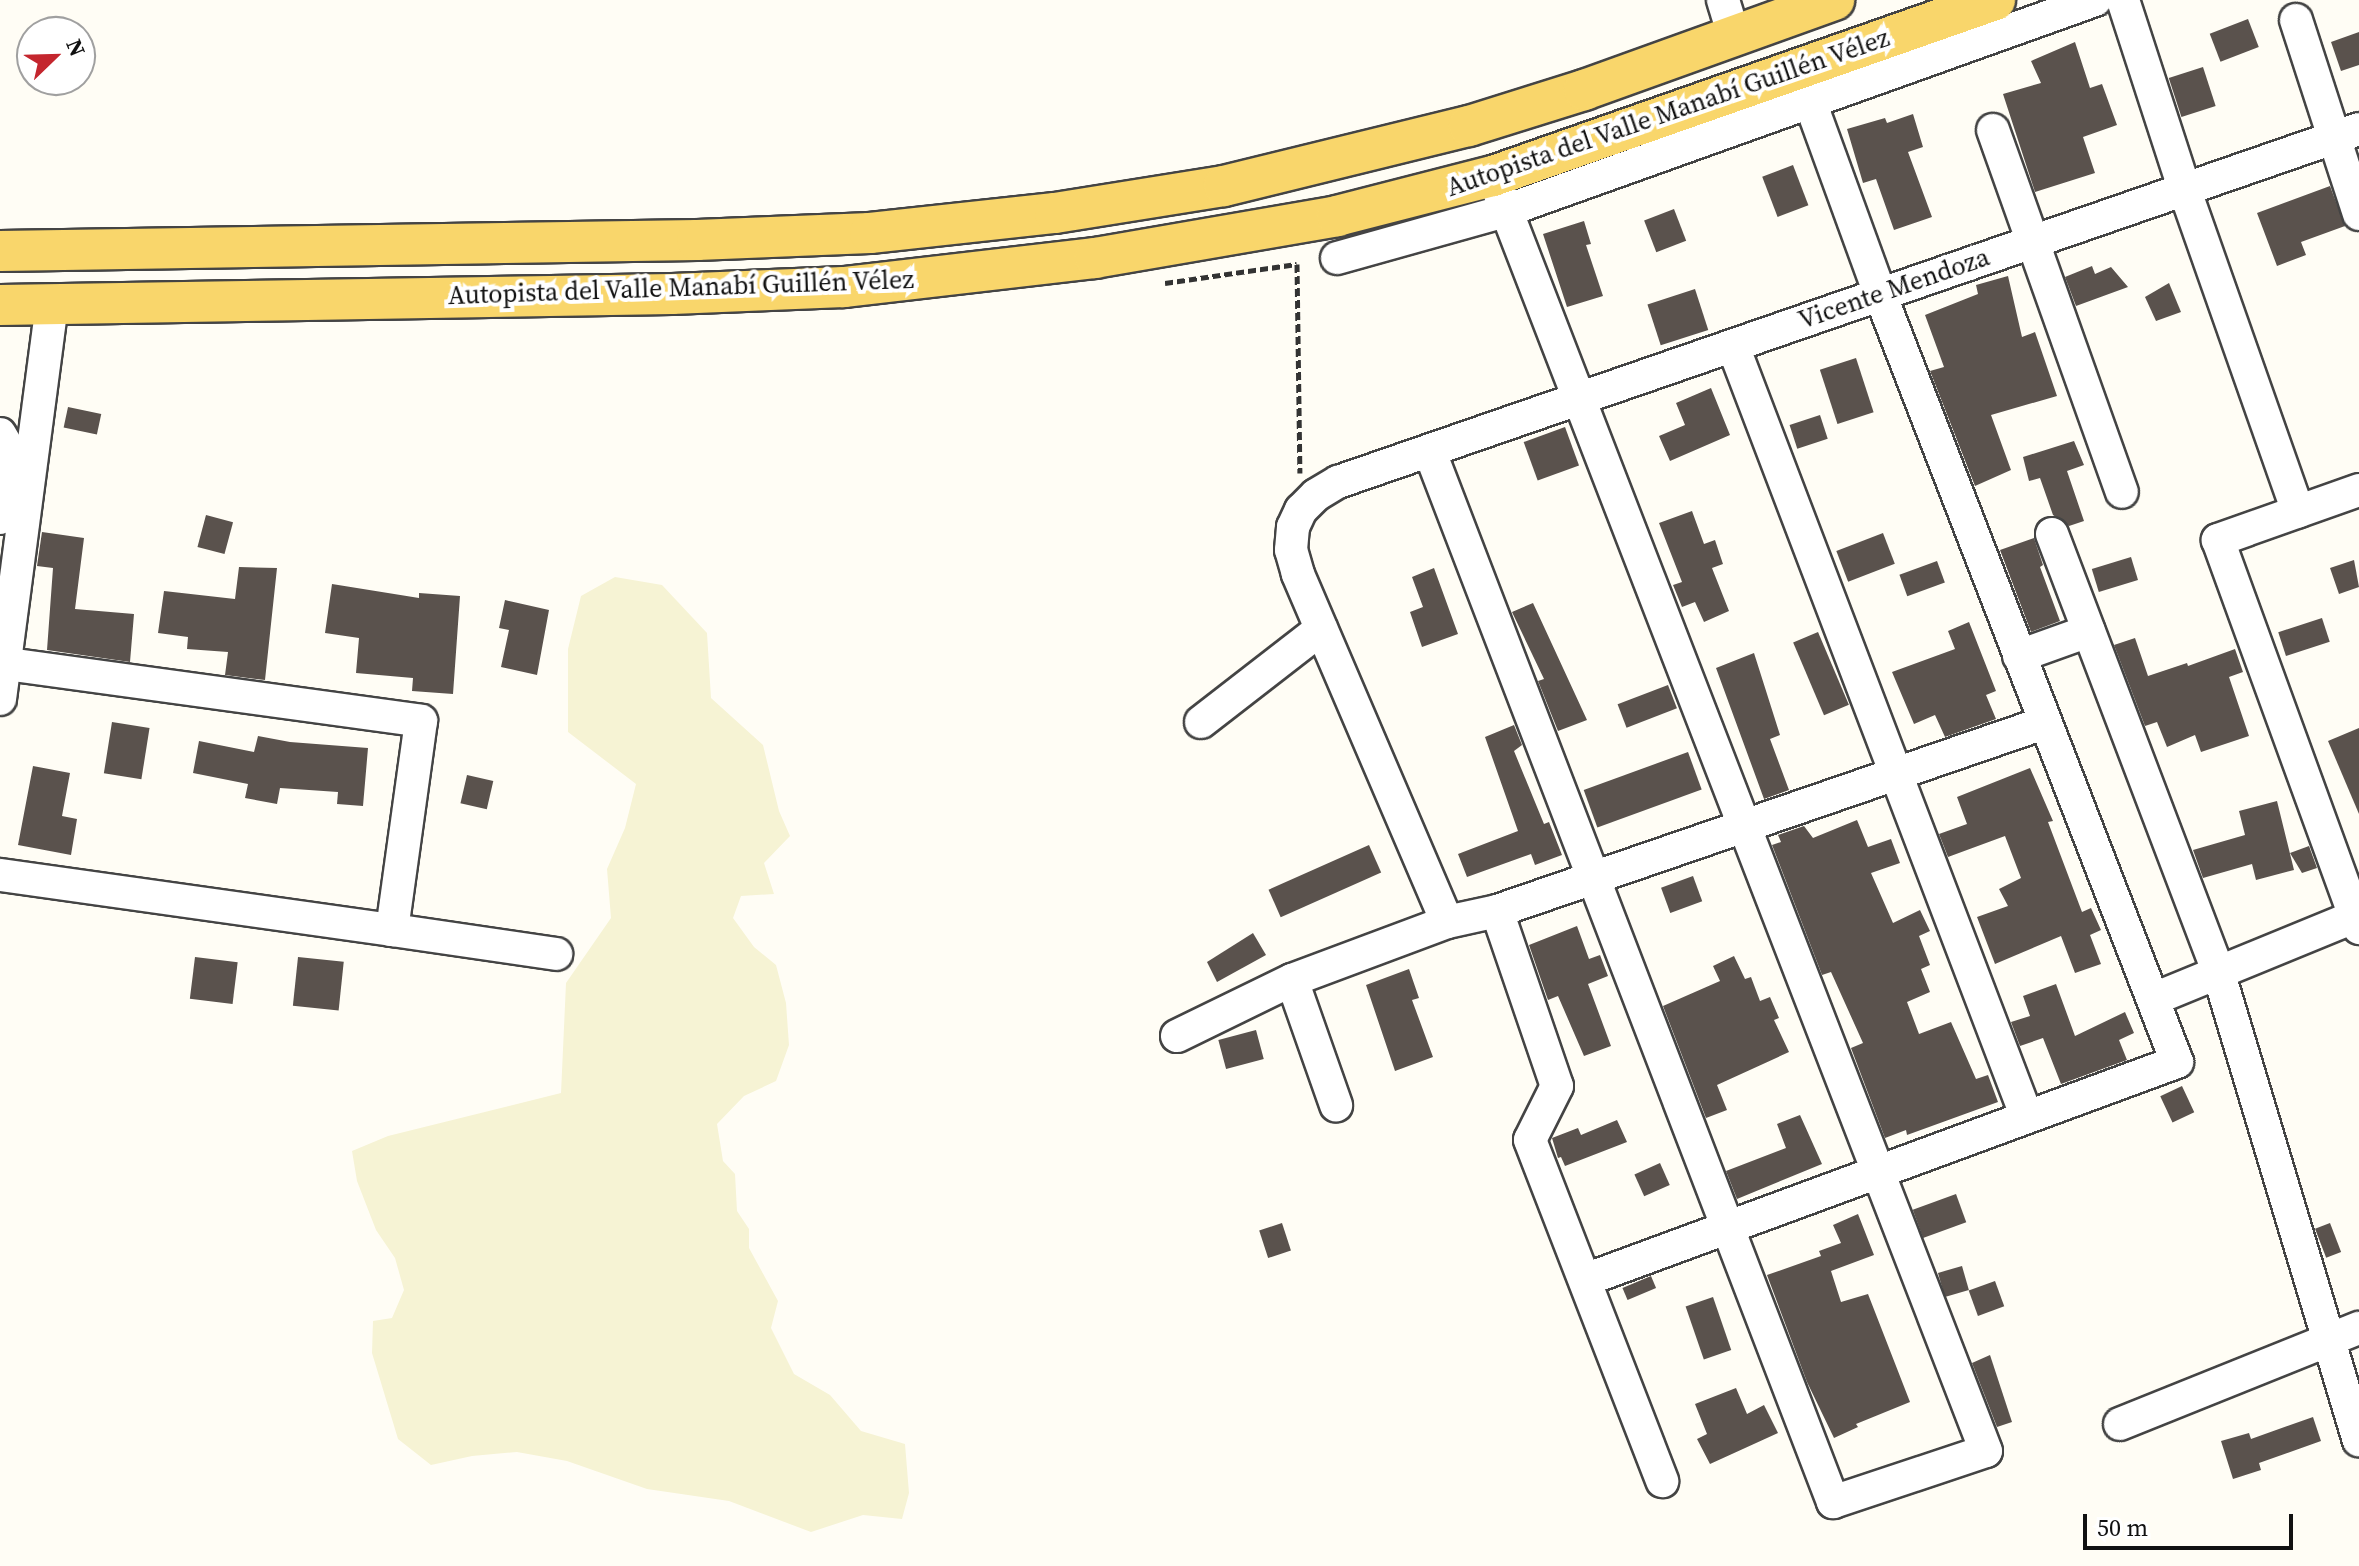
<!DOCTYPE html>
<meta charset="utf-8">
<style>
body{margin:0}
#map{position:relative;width:2359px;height:1566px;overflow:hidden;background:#fffdf5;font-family:"Source Serif 4",serif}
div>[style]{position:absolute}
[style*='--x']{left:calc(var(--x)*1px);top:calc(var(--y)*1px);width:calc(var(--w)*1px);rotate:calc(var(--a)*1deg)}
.farmland>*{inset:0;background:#f6f3d4}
.building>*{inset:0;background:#5a524d;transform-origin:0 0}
.path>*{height:5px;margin-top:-2.5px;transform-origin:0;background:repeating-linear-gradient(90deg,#333 0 8px,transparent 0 12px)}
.roads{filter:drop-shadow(2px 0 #444) drop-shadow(-2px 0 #444) drop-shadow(0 2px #444) drop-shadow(0 -2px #444)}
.minor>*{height:32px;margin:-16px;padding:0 16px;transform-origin:16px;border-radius:16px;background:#fff}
.major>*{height:40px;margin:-20px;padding:0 20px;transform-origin:20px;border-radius:20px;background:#f9d66b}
span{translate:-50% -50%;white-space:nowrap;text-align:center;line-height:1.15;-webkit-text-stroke:8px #fff;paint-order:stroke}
.street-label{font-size:26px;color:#111}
.north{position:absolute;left:16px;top:16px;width:80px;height:80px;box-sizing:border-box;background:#fff;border:2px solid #a0a0a0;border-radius:50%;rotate:67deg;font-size:22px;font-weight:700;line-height:32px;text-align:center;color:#111}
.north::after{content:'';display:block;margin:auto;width:28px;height:36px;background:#c4262e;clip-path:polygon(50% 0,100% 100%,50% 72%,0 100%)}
.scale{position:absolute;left:2083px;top:1514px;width:210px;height:36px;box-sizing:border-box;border:4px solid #111;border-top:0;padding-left:10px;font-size:24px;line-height:28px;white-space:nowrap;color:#111;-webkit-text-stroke:6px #fff;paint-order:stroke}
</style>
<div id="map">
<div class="farmland">
<div style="clip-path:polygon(615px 577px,662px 585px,707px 633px,711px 698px,763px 745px,779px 811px,790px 836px,764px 863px,774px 894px,741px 896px,733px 918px,754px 947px,776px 965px,786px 1003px,789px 1045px,776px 1081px,744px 1096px,717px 1124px,723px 1161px,735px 1174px,737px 1211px,749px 1229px,749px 1248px,778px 1301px,771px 1328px,794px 1374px,830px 1395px,861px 1431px,905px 1444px,909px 1493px,902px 1519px,863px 1515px,811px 1532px,729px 1501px,647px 1489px,567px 1461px,517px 1452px,472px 1456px,431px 1465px,398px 1439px,372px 1353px,373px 1321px,392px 1318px,404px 1290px,395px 1258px,376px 1230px,357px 1181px,352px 1151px,388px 1136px,561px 1093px,566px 983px,611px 918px,607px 869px,625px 828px,636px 784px,568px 732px,568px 649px,581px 596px)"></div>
</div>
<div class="building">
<div style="left:2248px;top:19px;width:30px;height:41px;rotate:69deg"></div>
<div style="clip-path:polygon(2359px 32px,2359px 65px,2341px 71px,2331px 42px)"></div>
<div style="clip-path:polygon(2075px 42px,2090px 88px,2102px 84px,2117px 125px,2083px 137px,2095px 173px,2035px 192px,2003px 94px,2041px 83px,2031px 61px)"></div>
<div style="left:2203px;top:67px;width:41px;height:36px;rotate:72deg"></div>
<div style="clip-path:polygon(1913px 114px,1923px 147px,1908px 152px,1932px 217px,1894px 230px,1876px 179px,1863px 183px,1847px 129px,1885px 118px,1887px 123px)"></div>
<div style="left:1793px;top:165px;width:43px;height:33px;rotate:69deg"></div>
<div style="clip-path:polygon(2330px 186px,2345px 226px,2301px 242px,2306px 255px,2277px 266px,2257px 213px)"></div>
<div style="left:1674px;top:209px;width:34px;height:32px;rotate:69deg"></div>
<div style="clip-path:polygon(1584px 221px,1591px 244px,1586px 245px,1603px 296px,1567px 307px,1543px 234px)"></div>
<div style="clip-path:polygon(2092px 266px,2095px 274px,2111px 267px,2128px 287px,2076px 306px,2065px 277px)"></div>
<div style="clip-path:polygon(2008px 276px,2022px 337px,2035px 332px,2057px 396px,1991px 415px,2011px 470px,1975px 486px,1930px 371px,1944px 367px,1925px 315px,1978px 294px,1976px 285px)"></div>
<div style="clip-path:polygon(2169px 283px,2181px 312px,2156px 321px,2145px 297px)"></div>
<div style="left:1695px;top:289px;width:43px;height:50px;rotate:72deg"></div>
<div style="left:1856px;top:358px;width:57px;height:38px;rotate:72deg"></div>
<div style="clip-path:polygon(1711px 388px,1730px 435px,1670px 461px,1659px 436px,1685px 425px,1676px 403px)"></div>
<div style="left:68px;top:407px;width:34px;height:21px;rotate:12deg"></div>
<div style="left:1820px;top:415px;width:25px;height:32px;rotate:72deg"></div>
<div style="left:1565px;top:427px;width:41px;height:44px;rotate:70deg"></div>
<div style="clip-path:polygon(2074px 441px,2084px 465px,2067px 471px,2084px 521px,2069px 526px,2053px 515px,2040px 478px,2029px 481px,2023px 457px)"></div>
<div style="clip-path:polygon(1692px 511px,1704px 544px,1715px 540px,1723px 564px,1712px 568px,1729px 611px,1704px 622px,1695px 602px,1682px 607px,1673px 585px,1682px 582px,1659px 523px)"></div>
<div style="left:206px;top:515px;width:28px;height:33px;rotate:15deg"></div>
<div style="clip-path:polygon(42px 532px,84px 538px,75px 609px,134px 614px,130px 662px,47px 650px,53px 568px,37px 566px)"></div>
<div style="left:1883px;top:533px;width:33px;height:50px;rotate:69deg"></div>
<div style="clip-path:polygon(2034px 538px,2043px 565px,2040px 567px,2060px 621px,2031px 632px,2000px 550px)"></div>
<div style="left:2131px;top:557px;width:24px;height:41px;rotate:73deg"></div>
<div style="clip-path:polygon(2354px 560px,2359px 587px,2339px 594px,2330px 568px)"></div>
<div style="left:1937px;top:561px;width:23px;height:40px;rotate:70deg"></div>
<div style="clip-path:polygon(239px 567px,277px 568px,265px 680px,225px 675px,228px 652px,187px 649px,188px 637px,158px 633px,164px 591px,235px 599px)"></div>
<div style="clip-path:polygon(1434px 568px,1458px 634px,1422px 647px,1410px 612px,1423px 607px,1412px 577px)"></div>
<div style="clip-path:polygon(332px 584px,419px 598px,419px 593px,460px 596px,453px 694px,412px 691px,413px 678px,356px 673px,359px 638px,325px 633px)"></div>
<div style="clip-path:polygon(505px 600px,549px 610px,537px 675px,501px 667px,509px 630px,499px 628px)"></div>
<div style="clip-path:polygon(1533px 603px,1587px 720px,1558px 731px,1538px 681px,1544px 679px,1512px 612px)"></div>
<div style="left:2322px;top:618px;width:25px;height:46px;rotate:72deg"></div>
<div style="clip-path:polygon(1969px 622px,1996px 691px,1986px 695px,1996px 719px,1945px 737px,1935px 715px,1914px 724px,1892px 672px,1955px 649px,1948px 631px)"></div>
<div style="left:1818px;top:632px;width:79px;height:27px;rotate:67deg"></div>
<div style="clip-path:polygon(2135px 638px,2148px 676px,2187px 663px,2188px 666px,2235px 649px,2243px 672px,2229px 677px,2249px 736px,2201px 752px,2195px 735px,2167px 747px,2157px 722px,2145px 726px,2114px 645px)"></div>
<div style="clip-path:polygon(1754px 653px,1780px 735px,1770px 739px,1789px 790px,1764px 799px,1716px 668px)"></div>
<div style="left:1668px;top:685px;width:25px;height:54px;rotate:69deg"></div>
<div style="left:112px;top:722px;width:38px;height:52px;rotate:9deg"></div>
<div style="clip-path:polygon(1514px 725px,1522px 745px,1514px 751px,1544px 824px,1549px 822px,1562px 855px,1535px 865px,1531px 854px,1467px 877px,1458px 854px,1518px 831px,1485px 737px)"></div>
<div style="clip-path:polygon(2359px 728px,2359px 814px,2328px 741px)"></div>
<div style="clip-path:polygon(258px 736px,290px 742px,368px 748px,363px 806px,337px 804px,338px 792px,280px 788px,277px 804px,245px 798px,248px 784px,193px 773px,199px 741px,254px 752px)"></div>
<div style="left:1688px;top:752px;width:40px;height:111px;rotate:70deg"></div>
<div style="clip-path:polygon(33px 766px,70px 773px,62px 816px,77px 819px,71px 855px,18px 845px)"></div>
<div style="clip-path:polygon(2030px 768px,2053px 821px,2048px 822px,2082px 912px,2091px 908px,2101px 930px,2090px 935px,2101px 964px,2075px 973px,2061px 936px,1995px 964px,1977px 917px,2008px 906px,1999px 889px,2021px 878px,2005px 836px,1948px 857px,1939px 834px,1967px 824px,1957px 797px)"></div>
<div style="left:467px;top:775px;width:27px;height:29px;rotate:13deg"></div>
<div style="clip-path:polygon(2277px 801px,2294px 870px,2256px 880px,2252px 864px,2203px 878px,2193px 850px,2245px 835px,2239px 811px)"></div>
<div style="clip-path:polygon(1857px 820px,1868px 847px,1891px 839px,1900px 863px,1871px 873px,1893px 923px,1920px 910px,1930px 931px,1919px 936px,1930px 965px,1921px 969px,1930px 992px,1907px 1002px,1919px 1034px,1951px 1022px,1976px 1079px,1988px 1075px,1998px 1102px,1907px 1135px,1906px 1130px,1885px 1138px,1851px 1048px,1863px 1043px,1831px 972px,1822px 975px,1772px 845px,1781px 842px,1778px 835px,1804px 826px,1813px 838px)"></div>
<div style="left:1369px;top:845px;width:30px;height:110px;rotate:66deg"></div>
<div style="clip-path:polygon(2309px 846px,2317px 868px,2302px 873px,2290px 853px)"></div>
<div style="left:1693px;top:876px;width:27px;height:34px;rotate:70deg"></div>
<div style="clip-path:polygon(1577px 926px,1589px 959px,1600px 955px,1608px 976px,1588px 984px,1611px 1046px,1584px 1056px,1558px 996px,1548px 1000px,1529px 945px)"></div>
<div style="clip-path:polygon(1253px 933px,1266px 955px,1217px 982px,1207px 962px)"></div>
<div style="clip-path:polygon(1734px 956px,1745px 979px,1751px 977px,1760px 1001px,1770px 997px,1779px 1018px,1774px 1020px,1789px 1052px,1717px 1085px,1727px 1110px,1706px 1118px,1663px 1006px,1720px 981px,1713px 966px)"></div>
<div style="left:195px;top:957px;width:43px;height:42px;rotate:7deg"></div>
<div style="left:298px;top:957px;width:46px;height:49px;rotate:6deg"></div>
<div style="clip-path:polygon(1409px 969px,1419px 998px,1412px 1000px,1433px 1057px,1395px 1071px,1366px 985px)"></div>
<div style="clip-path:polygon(2056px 984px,2075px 1036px,2125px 1012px,2134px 1033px,2119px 1040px,2127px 1060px,2061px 1084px,2043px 1038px,2020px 1046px,2011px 1022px,2030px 1016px,2023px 996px)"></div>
<div style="left:1256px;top:1030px;width:30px;height:39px;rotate:75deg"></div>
<div style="left:2182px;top:1086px;width:29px;height:24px;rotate:65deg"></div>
<div style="clip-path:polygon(1800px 1115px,1822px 1164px,1737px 1199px,1726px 1171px,1786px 1148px,1777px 1124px)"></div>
<div style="clip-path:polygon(1617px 1120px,1627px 1142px,1565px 1166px,1561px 1157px,1558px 1158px,1552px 1138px,1578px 1128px,1581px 1135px)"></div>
<div style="left:1660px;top:1163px;width:24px;height:28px;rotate:66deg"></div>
<div style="left:1956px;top:1194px;width:30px;height:46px;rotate:70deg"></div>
<div style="clip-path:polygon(1858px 1214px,1874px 1255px,1831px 1271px,1841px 1302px,1868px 1294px,1910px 1402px,1856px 1424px,1858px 1427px,1834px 1438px,1807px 1382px,1767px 1275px,1821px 1256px,1819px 1251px,1841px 1243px,1833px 1225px)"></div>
<div style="left:1282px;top:1223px;width:29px;height:24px;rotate:72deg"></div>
<div style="left:2330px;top:1223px;width:31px;height:16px;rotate:69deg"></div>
<div style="left:1962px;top:1266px;width:25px;height:25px;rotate:74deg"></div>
<div style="left:1651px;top:1276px;width:13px;height:31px;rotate:67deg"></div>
<div style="left:1995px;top:1281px;width:27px;height:28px;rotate:70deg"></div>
<div style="left:1713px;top:1297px;width:56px;height:29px;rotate:71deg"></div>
<div style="clip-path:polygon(1990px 1355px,2012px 1422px,1997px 1427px,1972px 1363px)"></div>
<div style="clip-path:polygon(1736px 1388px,1747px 1414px,1764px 1405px,1778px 1433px,1710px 1464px,1697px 1439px,1707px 1434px,1695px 1404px)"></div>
<div style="clip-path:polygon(2313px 1417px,2321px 1441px,2259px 1463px,2261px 1470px,2233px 1479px,2221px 1441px,2249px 1433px,2251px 1439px)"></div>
</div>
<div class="path">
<div style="--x:1165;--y:283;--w:133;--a:-8.2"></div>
<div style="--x:1297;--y:264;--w:209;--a:89.2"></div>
</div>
<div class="roads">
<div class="minor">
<div style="--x:1723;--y:0;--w:39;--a:73"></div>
<div style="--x:2123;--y:0;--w:198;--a:72"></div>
<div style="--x:2184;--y:188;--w:343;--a:70.6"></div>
<div style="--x:2296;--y:20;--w:204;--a:72"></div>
<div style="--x:1993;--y:130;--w:384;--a:70.4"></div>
<div style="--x:1337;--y:258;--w:174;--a:-15.6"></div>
<div style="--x:1505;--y:211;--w:627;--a:-19.68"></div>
<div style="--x:1733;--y:346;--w:823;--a:69.14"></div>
<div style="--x:0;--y:434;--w:20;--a:60"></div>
<div style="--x:10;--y:451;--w:36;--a:88"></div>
<div style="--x:11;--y:487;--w:33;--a:110"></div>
<div style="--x:1430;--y:452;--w:1125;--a:69"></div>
<div style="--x:1833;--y:1502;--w:161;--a:-18.4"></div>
<div style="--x:1986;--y:1451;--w:1367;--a:-111.14"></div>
<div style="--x:2359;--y:490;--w:150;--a:160.5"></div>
<div style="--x:2218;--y:540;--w:413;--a:70"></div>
<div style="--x:2052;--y:534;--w:467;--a:69.2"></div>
<div style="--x:2218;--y:971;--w:490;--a:73.3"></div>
<div style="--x:2019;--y:656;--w:74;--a:-19.7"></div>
<div style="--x:0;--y:663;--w:425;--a:7.8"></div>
<div style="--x:421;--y:721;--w:211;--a:97.9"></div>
<div style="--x:392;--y:930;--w:396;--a:-172"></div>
<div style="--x:0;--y:699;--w:398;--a:-82.5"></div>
<div style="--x:1201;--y:722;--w:152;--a:-37.8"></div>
<div style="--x:1497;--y:911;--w:185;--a:71.1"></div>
<div style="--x:1557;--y:1086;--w:60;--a:116.6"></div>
<div style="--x:1530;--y:1140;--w:366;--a:68.8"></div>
<div style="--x:1447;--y:922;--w:379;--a:-113.2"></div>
<div style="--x:1298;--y:574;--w:25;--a:-106"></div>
<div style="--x:1291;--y:550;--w:23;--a:-85"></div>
<div style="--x:1293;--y:527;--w:19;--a:-65"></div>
<div style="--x:1301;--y:510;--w:21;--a:-45"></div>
<div style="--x:1316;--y:495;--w:26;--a:-31"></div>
<div style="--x:1338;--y:482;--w:1080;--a:-19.07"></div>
<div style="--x:392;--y:930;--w:166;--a:8.3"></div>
<div style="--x:1292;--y:980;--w:133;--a:70.6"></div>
<div style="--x:2154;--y:999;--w:222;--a:-22.3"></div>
<div style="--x:1177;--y:1036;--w:128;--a:-26"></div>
<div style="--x:1292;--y:980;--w:165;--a:-20.5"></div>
<div style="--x:1447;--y:922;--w:51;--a:-12.4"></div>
<div style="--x:1497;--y:911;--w:578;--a:-18.97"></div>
<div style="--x:1585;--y:1280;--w:631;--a:-20.22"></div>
<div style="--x:2177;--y:1062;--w:823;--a:-111.14"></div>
<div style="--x:1880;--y:294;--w:237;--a:-110"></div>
<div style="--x:2120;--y:1424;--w:258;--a:-21.9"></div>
</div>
<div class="major">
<div style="--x:0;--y:251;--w:697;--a:-0.9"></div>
<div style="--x:697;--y:240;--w:173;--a:-2.3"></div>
<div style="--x:870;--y:233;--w:186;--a:-6.2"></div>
<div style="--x:1055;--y:213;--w:171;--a:-9.1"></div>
<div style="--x:1224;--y:186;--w:252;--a:-13.8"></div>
<div style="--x:1469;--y:126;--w:121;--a:-17.4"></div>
<div style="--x:1584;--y:90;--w:266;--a:-19.8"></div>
<div style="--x:0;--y:305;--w:672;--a:-0.94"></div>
<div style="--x:672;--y:294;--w:172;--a:-2.3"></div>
<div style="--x:844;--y:287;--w:253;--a:-6.6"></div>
<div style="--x:1095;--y:258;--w:246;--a:-9.8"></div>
<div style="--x:1337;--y:216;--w:161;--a:-14.4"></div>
<div style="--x:1493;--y:176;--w:532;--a:-19.32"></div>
</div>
</div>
<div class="street-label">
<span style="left:1668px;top:113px;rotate:-19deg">Autopista del Valle Manabí Guillén Vélez</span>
<span style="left:681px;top:288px;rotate:-2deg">Autopista del Valle Manabí Guillén Vélez</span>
<span style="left:1894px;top:289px;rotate:-19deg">Vicente Mendoza</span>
</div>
<div class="north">N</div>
<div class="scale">50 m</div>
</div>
